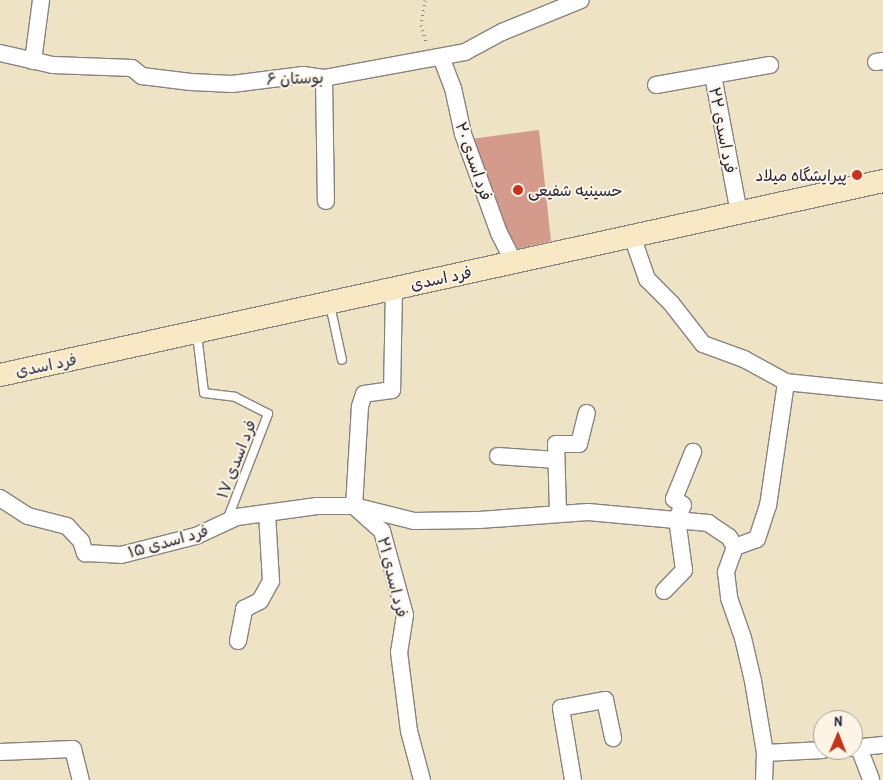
<!DOCTYPE html>
<meta charset="utf-8">
<style>
body{margin:0}
#map{position:relative;width:883px;height:780px;overflow:hidden;background:#eee4c5;font-family:"Patrick Hand","Playpen Sans Arabic",sans-serif}
div>[style]{position:absolute}
[style*='--x']{left:calc(var(--x)*1px);top:calc(var(--y)*1px);width:calc(var(--w)*1px);rotate:calc(var(--a)*1deg)}
.building>*{inset:0;background:#d49a8b}
.path>*{height:3px;margin-top:-1.5px;transform-origin:0;background:repeating-linear-gradient(90deg,#888380 0 1px,transparent 0 5px)}
.roads{filter:drop-shadow(1px 0 #888380) drop-shadow(-1px 0 #888380) drop-shadow(0 1px #888380) drop-shadow(0 -1px #888380)}
.service>*{height:8px;margin:-4px;padding:0 4px;transform-origin:4px;border-radius:4px;background:#fff}
.minor>*{height:16px;margin:-8px;padding:0 8px;transform-origin:8px;border-radius:8px;background:#fff}
.secondary>*{height:22px;margin:-11px;padding:0 11px;transform-origin:11px;border-radius:11px;background:#f8e8c3}
.dots>*{width:14px;height:14px;translate:-50% -50%;box-sizing:border-box;border:2px solid #fcf5e5;border-radius:50%}
span{translate:-50% -50%;white-space:nowrap;text-align:center;line-height:1.15;-webkit-text-stroke:4px #fcf5e5;paint-order:stroke}
.street-label{font-size:16px;color:#22223b}
.poi-label{font-size:16px;color:#22223b}
.right{translate:-100% -50%;text-align:right}
.left{translate:0 -50%;text-align:left}
.north{position:absolute;left:813px;top:710px;width:50px;height:50px;box-sizing:border-box;background:#fcf5e5;border:1px solid #a5a1a1;border-radius:50%;rotate:1deg;font-size:14px;font-weight:700;line-height:20px;text-align:center;color:#22223b}
.north::after{content:'';display:block;margin:auto;width:18px;height:22px;background:#c8321e;clip-path:polygon(50% 0,100% 100%,50% 72%,0 100%)}
</style>
<div id="map">
<div class="building">
<div style="clip-path:polygon(539px 130px,551px 241px,513px 250px,471px 139px)"></div>
</div>
<div class="path">
<div style="--x:425;--y:0;--w:25;--a:99"></div>
<div style="--x:421;--y:25;--w:17;--a:73"></div>
</div>
<div class="roads">
<div class="service">
<div style="--x:330;--y:305;--w:56;--a:77.7"></div>
<div style="--x:197;--y:334;--w:59;--a:83.2"></div>
<div style="--x:204;--y:393;--w:31;--a:7"></div>
<div style="--x:235;--y:397;--w:37;--a:27"></div>
<div style="--x:268;--y:414;--w:114;--a:111.1"></div>
</div>
<div class="minor">
<div style="--x:0;--y:53;--w:54;--a:12.8"></div>
<div style="--x:53;--y:65;--w:79;--a:2.2"></div>
<div style="--x:132;--y:68;--w:13;--a:39"></div>
<div style="--x:142;--y:76;--w:49;--a:7"></div>
<div style="--x:191;--y:82;--w:41;--a:2.8"></div>
<div style="--x:232;--y:84;--w:72;--a:-7.2"></div>
<div style="--x:303;--y:75;--w:21;--a:8"></div>
<div style="--x:324;--y:78;--w:143;--a:-10.4"></div>
<div style="--x:465;--y:52;--w:42;--a:-28.4"></div>
<div style="--x:502;--y:32;--w:85;--a:-22.1"></div>
<div style="--x:441;--y:57;--w:33;--a:69"></div>
<div style="--x:453;--y:88;--w:47;--a:77.7"></div>
<div style="--x:463;--y:134;--w:105;--a:70"></div>
<div style="--x:499;--y:233;--w:33;--a:63"></div>
<div style="--x:33;--y:61;--w:62;--a:-82.5"></div>
<div style="--x:876;--y:62;--w:7;--a:-8"></div>
<div style="--x:324;--y:78;--w:123;--a:89.1"></div>
<div style="--x:656;--y:85;--w:58;--a:-10"></div>
<div style="--x:739;--y:213;--w:140;--a:-100.7"></div>
<div style="--x:713;--y:75;--w:58;--a:-10"></div>
<div style="--x:632;--y:236;--w:46;--a:70.8"></div>
<div style="--x:647;--y:279;--w:34;--a:45"></div>
<div style="--x:671;--y:303;--w:52;--a:52"></div>
<div style="--x:703;--y:344;--w:44;--a:20.1"></div>
<div style="--x:744;--y:359;--w:48;--a:28.7"></div>
<div style="--x:786;--y:382;--w:98;--a:5.9"></div>
<div style="--x:394;--y:289;--w:101;--a:91.1"></div>
<div style="--x:392;--y:390;--w:28;--a:172"></div>
<div style="--x:364;--y:394;--w:13;--a:108"></div>
<div style="--x:360;--y:406;--w:100;--a:93.4"></div>
<div style="--x:354;--y:506;--w:38;--a:42"></div>
<div style="--x:382;--y:531;--w:87;--a:74.7"></div>
<div style="--x:405;--y:615;--w:37;--a:99"></div>
<div style="--x:399;--y:652;--w:80;--a:82.8"></div>
<div style="--x:409;--y:731;--w:51;--a:75.1"></div>
<div style="--x:498;--y:456;--w:58;--a:3.9"></div>
<div style="--x:0;--y:498;--w:33;--a:33"></div>
<div style="--x:28;--y:516;--w:40;--a:14.4"></div>
<div style="--x:67;--y:526;--w:21;--a:47"></div>
<div style="--x:81;--y:541;--w:13;--a:72"></div>
<div style="--x:85;--y:553;--w:36;--a:3"></div>
<div style="--x:121;--y:555;--w:77;--a:-14.2"></div>
<div style="--x:196;--y:536;--w:45;--a:-24.9"></div>
<div style="--x:237;--y:517;--w:81;--a:-7.8"></div>
<div style="--x:317;--y:506;--w:37;--a:0"></div>
<div style="--x:354;--y:506;--w:62;--a:14"></div>
<div style="--x:414;--y:521;--w:65;--a:-0.9"></div>
<div style="--x:479;--y:520;--w:109;--a:-4.2"></div>
<div style="--x:588;--y:512;--w:121;--a:5.2"></div>
<div style="--x:708;--y:523;--w:25;--a:34"></div>
<div style="--x:729;--y:537;--w:12;--a:59"></div>
<div style="--x:735;--y:547;--w:27;--a:110"></div>
<div style="--x:726;--y:572;--w:26;--a:83"></div>
<div style="--x:729;--y:598;--w:42;--a:70.7"></div>
<div style="--x:743;--y:638;--w:44;--a:76.9"></div>
<div style="--x:753;--y:681;--w:73;--a:80.5"></div>
<div style="--x:765;--y:753;--w:27;--a:92"></div>
<div style="--x:558;--y:514;--w:70;--a:-91.6"></div>
<div style="--x:556;--y:444;--w:23;--a:0"></div>
<div style="--x:579;--y:444;--w:32;--a:-76"></div>
<div style="--x:735;--y:547;--w:23;--a:-20"></div>
<div style="--x:757;--y:539;--w:35;--a:-72"></div>
<div style="--x:768;--y:506;--w:125;--a:-81.7"></div>
<div style="--x:664;--y:591;--w:29;--a:-46"></div>
<div style="--x:684;--y:570;--w:51;--a:-97.8"></div>
<div style="--x:677;--y:519;--w:15;--a:-67"></div>
<div style="--x:683;--y:505;--w:11;--a:-146"></div>
<div style="--x:674;--y:499;--w:51;--a:-68"></div>
<div style="--x:238;--y:641;--w:33;--a:-79"></div>
<div style="--x:244;--y:609;--w:18;--a:-27"></div>
<div style="--x:260;--y:601;--w:23;--a:-61"></div>
<div style="--x:271;--y:581;--w:68;--a:-93.4"></div>
<div style="--x:853;--y:748;--w:30;--a:-6"></div>
<div style="--x:859;--y:748;--w:34;--a:69"></div>
<div style="--x:0;--y:752;--w:73;--a:-2.4"></div>
<div style="--x:73;--y:749;--w:32;--a:76"></div>
<div style="--x:765;--y:753;--w:58;--a:-3"></div>
<div style="--x:573;--y:780;--w:73;--a:-99.5"></div>
<div style="--x:561;--y:708;--w:45;--a:-10.3"></div>
<div style="--x:605;--y:700;--w:39;--a:78"></div>
</div>
<div class="secondary">
<div style="--x:0;--y:375;--w:904;--a:-12.39"></div>
</div>
</div>
<div class="dots">
<div style="left:857px;top:175px;background:#c8321e"></div>
<div style="left:518px;top:190px;background:#c8321e"></div>
</div>
<div class="street-label">
<span style="left:295px;top:78px;rotate:-2deg">بوستان ۶</span>
<span style="left:723px;top:130px;rotate:79deg">فرد اسدی ۲۲</span>
<span style="left:474px;top:161px;rotate:71deg">فرد اسدی ۲۰</span>
<span style="left:441px;top:278px;rotate:-12deg">فرد اسدی</span>
<span style="left:46px;top:365px;rotate:-12deg">فرد اسدی</span>
<span style="left:236px;top:459px;rotate:-69deg">فرد اسدی ۱۷</span>
<span style="left:168px;top:541px;rotate:-16deg">فرد اسدی ۱۵</span>
<span style="left:393px;top:577px;rotate:76deg">فرد اسدی ۲۱</span>
</div>
<div class="poi-label">
<span class="right" style="left:847px;top:175px">پیرایشگاه میلاد</span>
<span class="left" style="left:528px;top:190px">حسینیه شفیعی</span>
</div>
<div class="north">N</div>
</div>
